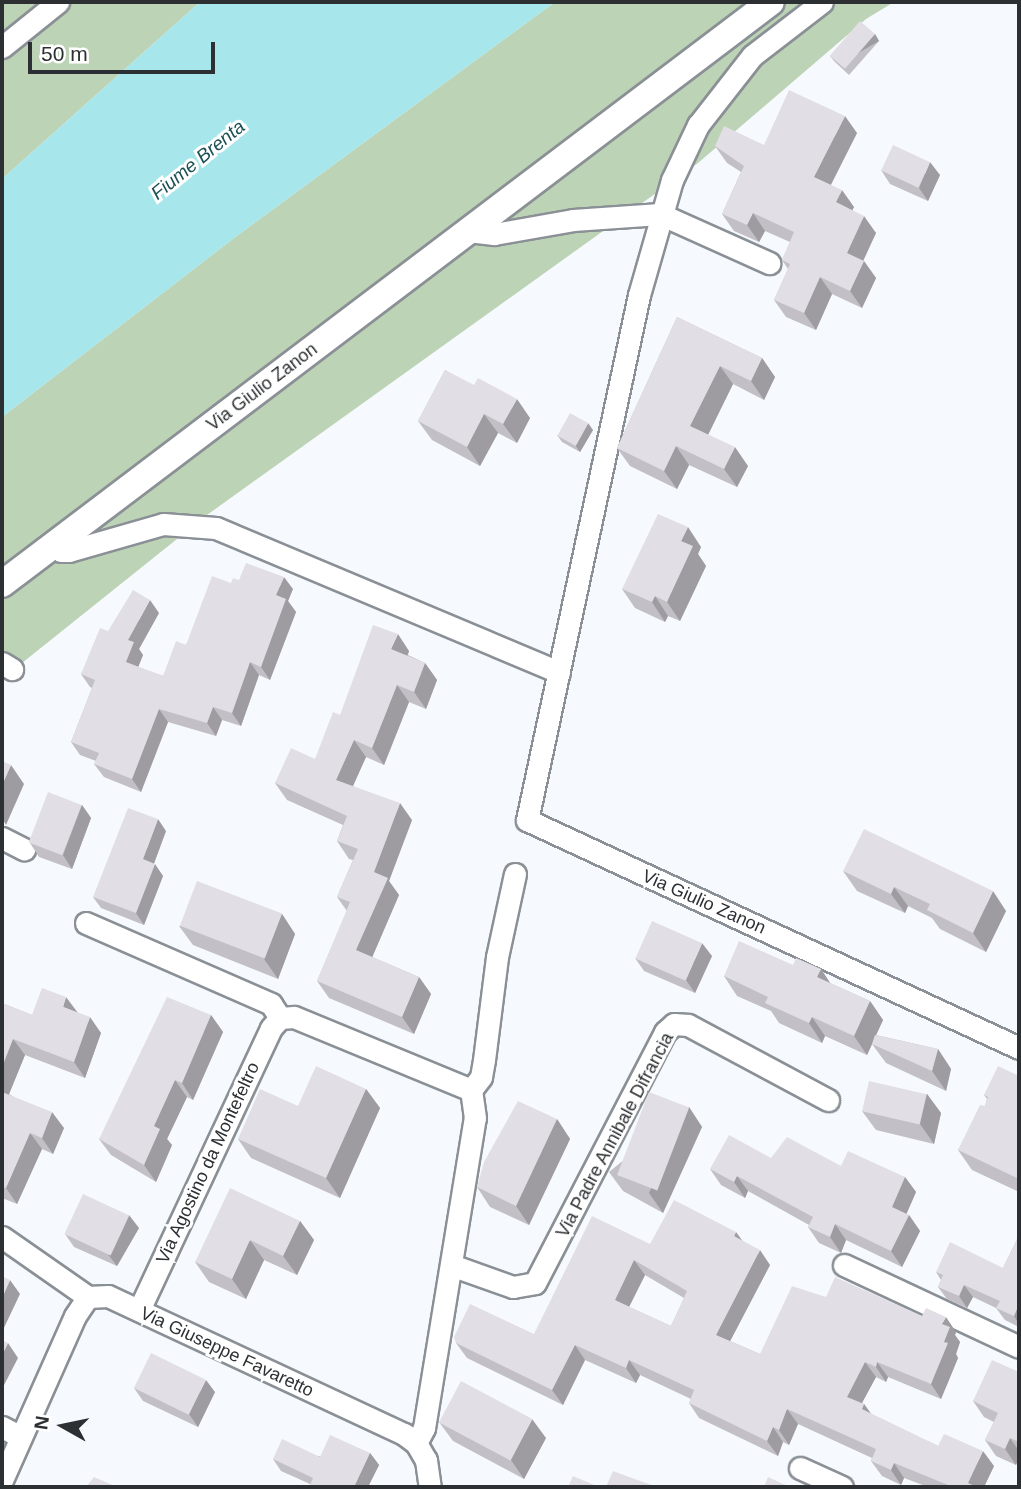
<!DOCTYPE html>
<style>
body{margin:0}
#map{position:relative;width:1021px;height:1489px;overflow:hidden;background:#f6fafe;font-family:Arial,sans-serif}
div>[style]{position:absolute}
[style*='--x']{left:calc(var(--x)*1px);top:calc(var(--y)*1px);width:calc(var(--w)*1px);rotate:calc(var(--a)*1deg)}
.green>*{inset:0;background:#bdd3b5}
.water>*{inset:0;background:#a7e6eb}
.roads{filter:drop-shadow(2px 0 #8a9096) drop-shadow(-2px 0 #8a9096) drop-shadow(0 2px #8a9096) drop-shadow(0 -2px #8a9096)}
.minor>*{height:21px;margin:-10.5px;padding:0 10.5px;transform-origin:10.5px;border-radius:10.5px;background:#fff}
.tertiary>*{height:26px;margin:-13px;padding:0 13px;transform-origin:13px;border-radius:13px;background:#fff}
.wall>*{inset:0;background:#c2bfc6}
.shaded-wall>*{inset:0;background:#9e9ba1;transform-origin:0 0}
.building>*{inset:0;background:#e1dee6;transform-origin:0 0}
span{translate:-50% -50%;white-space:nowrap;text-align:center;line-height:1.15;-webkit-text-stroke:6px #fff;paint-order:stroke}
.street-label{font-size:18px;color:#2d3032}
.water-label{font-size:19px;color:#1b5156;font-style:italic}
.frame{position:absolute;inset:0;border:4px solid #2d3032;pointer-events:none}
.north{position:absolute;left:28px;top:1391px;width:70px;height:70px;-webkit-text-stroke:5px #fff;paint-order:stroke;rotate:279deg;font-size:19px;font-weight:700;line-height:28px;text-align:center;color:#2d3032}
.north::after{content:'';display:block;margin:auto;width:24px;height:32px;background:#2d3032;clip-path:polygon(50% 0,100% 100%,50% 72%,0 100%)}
.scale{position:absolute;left:28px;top:42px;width:187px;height:32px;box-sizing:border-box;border:4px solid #2d3032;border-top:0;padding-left:9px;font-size:21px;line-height:24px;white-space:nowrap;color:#2d3032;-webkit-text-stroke:5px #fff;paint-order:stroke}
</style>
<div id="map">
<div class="green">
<div style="clip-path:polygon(2px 2px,200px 2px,2px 179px)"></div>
<div style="clip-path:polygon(555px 2px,894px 2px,866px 19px,698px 163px,207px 515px,2px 679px,2px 417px,234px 238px)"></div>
</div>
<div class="water">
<div style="clip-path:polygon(200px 2px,555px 2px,234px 238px,2px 417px,2px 179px)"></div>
</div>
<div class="roads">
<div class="minor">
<div style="--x:822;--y:2;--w:88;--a:142.4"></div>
<div style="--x:752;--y:56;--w:88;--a:128"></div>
<div style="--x:698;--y:125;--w:61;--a:115.3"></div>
<div style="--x:672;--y:180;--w:120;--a:106"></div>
<div style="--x:639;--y:295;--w:537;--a:102.04"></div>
<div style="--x:527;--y:820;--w:542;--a:24.86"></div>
<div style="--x:2;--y:47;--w:72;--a:-38.8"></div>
<div style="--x:468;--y:231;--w:26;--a:7"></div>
<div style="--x:494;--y:234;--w:80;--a:-10"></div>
<div style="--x:573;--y:220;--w:87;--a:-3.9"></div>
<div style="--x:660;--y:214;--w:120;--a:24.2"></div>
<div style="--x:55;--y:544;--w:9;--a:49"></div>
<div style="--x:61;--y:551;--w:8;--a:0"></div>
<div style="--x:69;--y:551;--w:98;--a:-16"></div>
<div style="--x:163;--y:524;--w:53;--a:4.3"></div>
<div style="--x:216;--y:528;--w:372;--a:22.8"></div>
<div style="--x:2;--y:663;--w:12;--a:31"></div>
<div style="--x:2;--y:838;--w:25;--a:27"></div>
<div style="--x:86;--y:923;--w:202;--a:23.6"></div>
<div style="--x:271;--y:1004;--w:17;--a:57"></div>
<div style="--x:471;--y:1090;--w:16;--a:-52"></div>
<div style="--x:481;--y:1077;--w:17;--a:-80"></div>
<div style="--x:484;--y:1060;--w:104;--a:-82.8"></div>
<div style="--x:497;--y:957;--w:85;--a:-77.8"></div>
<div style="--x:2;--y:1237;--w:105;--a:34.9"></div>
<div style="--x:451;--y:1265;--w:66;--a:19.5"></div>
<div style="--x:513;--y:1287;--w:22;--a:-10"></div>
<div style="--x:535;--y:1283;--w:283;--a:-62.6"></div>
<div style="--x:665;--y:1032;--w:12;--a:-42"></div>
<div style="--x:674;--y:1024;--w:14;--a:4"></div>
<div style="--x:688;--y:1025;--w:159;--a:28.2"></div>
<div style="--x:844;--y:1265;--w:193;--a:25.1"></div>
<div style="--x:88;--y:1297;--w:20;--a:-3"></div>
<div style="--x:108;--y:1296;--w:327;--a:25"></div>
<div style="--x:404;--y:1434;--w:15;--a:37"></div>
<div style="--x:416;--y:1443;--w:20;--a:60"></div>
<div style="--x:426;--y:1460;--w:27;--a:82"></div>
<div style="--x:139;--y:1310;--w:311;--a:-64.9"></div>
<div style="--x:271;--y:1028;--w:13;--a:-48"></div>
<div style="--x:280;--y:1018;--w:14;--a:-4"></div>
<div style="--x:294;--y:1017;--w:191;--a:22.4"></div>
<div style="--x:2;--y:1427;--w:21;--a:28"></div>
<div style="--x:416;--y:1443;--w:17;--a:-62"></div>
<div style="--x:424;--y:1428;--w:314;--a:-80.7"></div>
<div style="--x:475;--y:1118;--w:28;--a:-98"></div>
<div style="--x:800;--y:1468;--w:46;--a:24.3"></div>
<div style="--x:2;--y:1480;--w:180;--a:-66"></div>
<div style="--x:75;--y:1316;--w:23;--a:-56"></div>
</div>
<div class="tertiary">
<div style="--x:2;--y:584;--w:964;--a:-37.12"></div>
</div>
</div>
<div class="wall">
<div style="clip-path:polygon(875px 34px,879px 41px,849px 75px,835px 62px,830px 56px)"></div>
<div style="clip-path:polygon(857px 133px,831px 185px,854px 207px,852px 210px,876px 233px,863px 260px,876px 278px,862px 308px,832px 294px,816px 330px,786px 317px,774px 300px,788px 269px,782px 260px,790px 242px,765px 231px,759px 242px,734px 231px,722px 214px,741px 172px,727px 163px,715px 146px,764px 145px)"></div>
<div style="clip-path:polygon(881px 170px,940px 175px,928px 201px,890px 184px)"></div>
<div style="clip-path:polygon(677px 317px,762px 358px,775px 377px,764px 400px,733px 384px,708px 435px,748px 466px,737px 487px,689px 465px,677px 489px,630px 466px,617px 448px)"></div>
<div style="clip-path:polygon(445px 370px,530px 418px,517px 443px,498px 433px,480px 466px,432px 440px,418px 421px)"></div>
<div style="clip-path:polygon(593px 430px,580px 452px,562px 442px,557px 435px)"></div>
<div style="clip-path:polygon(701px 547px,698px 554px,706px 566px,680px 621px,668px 616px,665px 622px,635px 608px,622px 589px)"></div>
<div style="clip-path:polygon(239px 580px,293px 589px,288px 601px,296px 612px,270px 680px,259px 675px,241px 726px,222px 720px,216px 736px,168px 722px,141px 792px,104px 777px,94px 764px,96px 761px,80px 755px,71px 742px,92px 688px,90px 687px,81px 674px,108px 631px,159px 613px,139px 649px,143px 655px,138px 667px,163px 676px,231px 583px)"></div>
<div style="clip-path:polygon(409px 651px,408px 655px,425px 663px,437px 680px,426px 709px,409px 702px,384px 765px,366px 757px,353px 786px,412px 820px,389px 881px,399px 895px,372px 957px,419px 977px,431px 994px,414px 1034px,329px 998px,317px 981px,347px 911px,337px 897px,353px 860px,349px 859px,337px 841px,343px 825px,287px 800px,275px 783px,315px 759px,340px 715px)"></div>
<div style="clip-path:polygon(82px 805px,91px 818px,72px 869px,39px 857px,30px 843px)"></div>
<div style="clip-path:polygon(166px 831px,154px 864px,163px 876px,144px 925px,101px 908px,93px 897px)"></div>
<div style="clip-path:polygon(843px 871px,1006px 911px,986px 952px,940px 929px,932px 918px,908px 906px,905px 913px,857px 891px)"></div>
<div style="clip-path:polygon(282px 914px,295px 934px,278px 979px,193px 945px,179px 926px)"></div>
<div style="clip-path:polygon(712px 956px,695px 993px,644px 971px,635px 958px)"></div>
<div style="clip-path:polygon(793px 965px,821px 969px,830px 983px,870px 1001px,883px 1020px,876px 1035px,938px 1049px,951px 1069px,946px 1091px,886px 1063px,872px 1044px,867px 1055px,825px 1036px,822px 1043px,779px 1023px,771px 1011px,737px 996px,724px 976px)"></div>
<div style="clip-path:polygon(2px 1003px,32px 1015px,77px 1012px,101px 1033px,85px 1078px,25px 1055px,9px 1094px,64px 1128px,53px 1154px,42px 1149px,17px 1204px,2px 1198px)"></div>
<div style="clip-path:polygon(211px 1015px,223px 1032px,193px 1100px,187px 1097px,167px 1139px,172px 1145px,156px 1182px,111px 1155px,99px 1139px)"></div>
<div style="clip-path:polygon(1019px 1076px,1019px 1192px,972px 1170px,958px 1150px,985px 1106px,987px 1099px,984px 1095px)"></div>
<div style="clip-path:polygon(366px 1089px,380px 1108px,340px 1198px,251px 1158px,238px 1139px,298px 1106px)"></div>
<div style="clip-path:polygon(927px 1094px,941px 1113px,934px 1144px,876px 1130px,862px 1111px)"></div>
<div style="clip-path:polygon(689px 1107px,702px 1127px,663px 1213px,623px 1191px,609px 1172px)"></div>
<div style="clip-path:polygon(557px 1119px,570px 1139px,529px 1225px,490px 1207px,477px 1187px)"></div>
<div style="clip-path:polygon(771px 1158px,841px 1166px,905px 1177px,916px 1192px,906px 1214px,909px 1215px,920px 1231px,902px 1267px,846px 1240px,841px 1253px,819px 1243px,808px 1227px,809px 1225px,748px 1191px,745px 1198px,721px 1185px,710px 1169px)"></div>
<div style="clip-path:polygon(300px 1221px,314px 1240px,297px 1275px,264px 1260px,246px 1299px,209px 1282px,195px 1262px)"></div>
<div style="clip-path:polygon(139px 1228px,117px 1266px,74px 1247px,65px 1234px)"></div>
<div style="clip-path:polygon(1019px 1235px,1019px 1327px,1005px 1320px,996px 1308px,973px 1297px,967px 1308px,947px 1299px,938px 1287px,941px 1280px,936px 1272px,1003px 1268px)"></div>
<div style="clip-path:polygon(evenodd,743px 1241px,770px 1265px,730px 1341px,760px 1354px,826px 1297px,956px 1332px,955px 1335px,960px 1342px,956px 1354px,958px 1358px,941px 1399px,888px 1377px,886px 1382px,876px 1377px,862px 1403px,864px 1404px,871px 1414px,938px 1446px,994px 1466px,984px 1487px,928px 1487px,904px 1478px,901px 1485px,882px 1476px,871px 1461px,872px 1458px,798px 1424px,789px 1445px,783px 1442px,778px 1456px,699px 1418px,689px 1403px,691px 1399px,640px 1375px,636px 1383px,585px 1360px,563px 1405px,467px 1358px,456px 1343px,534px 1334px,650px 1244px,743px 1241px,645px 1275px,684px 1298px,671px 1326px,629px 1307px,645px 1275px)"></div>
<div style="clip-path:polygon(1019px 1372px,1019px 1457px,1016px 1465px,996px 1456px,985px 1440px,994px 1422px,984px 1417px,973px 1401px)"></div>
<div style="clip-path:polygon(134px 1388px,215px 1392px,198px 1427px,143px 1401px)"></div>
<div style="clip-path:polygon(439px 1422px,546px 1438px,524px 1479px,453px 1441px)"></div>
<div style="clip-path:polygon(370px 1453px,379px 1465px,368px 1487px,309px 1487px,310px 1484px,281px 1471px,273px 1459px)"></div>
</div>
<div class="shaded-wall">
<div style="left:875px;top:34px;width:8px;height:45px;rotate:60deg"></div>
<div style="clip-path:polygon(845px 116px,857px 133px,826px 194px,814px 177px)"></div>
<div style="clip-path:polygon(930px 162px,940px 175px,928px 201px,919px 188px)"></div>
<div style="clip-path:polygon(842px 190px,854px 207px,848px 219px,836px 202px)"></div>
<div style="clip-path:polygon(753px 213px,765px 231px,759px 242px,747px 225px)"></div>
<div style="clip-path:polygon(864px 216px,876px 233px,859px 270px,847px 253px)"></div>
<div style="clip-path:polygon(864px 261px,876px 278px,862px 308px,850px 291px)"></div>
<div style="clip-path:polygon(820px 277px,832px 294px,816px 330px,804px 313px)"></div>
<div style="clip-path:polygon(762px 358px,775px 377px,764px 400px,751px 381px)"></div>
<div style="clip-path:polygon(720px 366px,733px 384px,703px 445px,690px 426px)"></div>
<div style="clip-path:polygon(517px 399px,530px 418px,517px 443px,503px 424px)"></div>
<div style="clip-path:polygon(484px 414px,498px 433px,480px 466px,467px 447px)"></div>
<div style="clip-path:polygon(588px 423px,593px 430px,580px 452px,575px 445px)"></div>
<div style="clip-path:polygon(676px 446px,689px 465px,677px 489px,664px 471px)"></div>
<div style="clip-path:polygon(735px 447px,748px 466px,737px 487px,724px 469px)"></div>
<div style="clip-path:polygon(688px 527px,701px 547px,698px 554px,706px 566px,680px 621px,667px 602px,681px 541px)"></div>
<div style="clip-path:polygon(284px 577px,293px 589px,288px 601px,296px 612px,270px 680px,261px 667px,276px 595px)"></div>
<div style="clip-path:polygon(655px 596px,668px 616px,665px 622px,652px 602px)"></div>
<div style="clip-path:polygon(150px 600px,159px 613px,139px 649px,143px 655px,135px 675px,126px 662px,128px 640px)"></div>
<div style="clip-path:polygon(398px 634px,409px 651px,403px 666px,391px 649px)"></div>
<div style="clip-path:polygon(250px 662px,259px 675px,241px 726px,232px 713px)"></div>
<div style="clip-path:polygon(425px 663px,437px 680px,426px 709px,414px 692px)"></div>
<div style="clip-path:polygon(397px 685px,409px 702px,384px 765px,372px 748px)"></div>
<div style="clip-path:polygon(213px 707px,222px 720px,216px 736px,207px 723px)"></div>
<div style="clip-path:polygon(159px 709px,168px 722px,141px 792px,132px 779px)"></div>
<div style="clip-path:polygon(354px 740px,366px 757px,348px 797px,336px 780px)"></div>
<div style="clip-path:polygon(11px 765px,24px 784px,6px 825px,2px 818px,2px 785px)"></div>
<div style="clip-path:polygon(400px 803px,412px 820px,389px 881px,399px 895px,368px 967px,356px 950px,374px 872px)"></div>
<div style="clip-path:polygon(82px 805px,91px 818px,72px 869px,63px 855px)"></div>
<div style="clip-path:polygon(158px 819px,166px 831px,151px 871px,143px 859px)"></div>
<div style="clip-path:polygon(155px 864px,163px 876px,144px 925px,136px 913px)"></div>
<div style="clip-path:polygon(894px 887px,908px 906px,905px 913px,891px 894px)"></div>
<div style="clip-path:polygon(993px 891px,1006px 911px,986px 952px,973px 933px)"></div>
<div style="clip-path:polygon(282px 914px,295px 934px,278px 979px,264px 959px)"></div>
<div style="clip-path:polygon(702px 943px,712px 956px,695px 993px,686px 980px)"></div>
<div style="clip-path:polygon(821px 969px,834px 989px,817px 977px)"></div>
<div style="clip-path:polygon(419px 977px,431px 994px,414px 1034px,402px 1017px)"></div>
<div style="clip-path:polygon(66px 997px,78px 1013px,63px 1007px)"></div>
<div style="clip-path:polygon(870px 1001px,883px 1020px,867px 1055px,854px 1036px)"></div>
<div style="clip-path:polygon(211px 1015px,223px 1032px,193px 1100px,182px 1083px)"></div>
<div style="clip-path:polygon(90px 1017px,101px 1033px,85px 1078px,74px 1062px)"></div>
<div style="clip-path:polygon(812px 1017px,825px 1036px,822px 1043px,809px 1023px)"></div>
<div style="clip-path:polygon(13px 1039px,25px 1055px,5px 1104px,2px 1100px,2px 1067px)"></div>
<div style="clip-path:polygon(938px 1049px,951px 1069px,946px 1091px,932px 1071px)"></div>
<div style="clip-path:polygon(175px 1080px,187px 1097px,167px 1139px,172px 1145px,156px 1182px,144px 1165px,154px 1126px)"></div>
<div style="clip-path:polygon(366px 1089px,380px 1108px,340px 1198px,326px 1178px)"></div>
<div style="clip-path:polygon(927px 1094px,941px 1113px,934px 1144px,920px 1124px)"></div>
<div style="clip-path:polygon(689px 1107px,702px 1127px,663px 1213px,649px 1193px)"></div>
<div style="clip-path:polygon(52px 1112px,64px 1128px,53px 1154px,42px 1138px)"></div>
<div style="clip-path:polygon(557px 1119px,570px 1139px,529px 1225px,516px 1206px)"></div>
<div style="clip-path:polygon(30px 1133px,42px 1149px,17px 1204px,6px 1188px)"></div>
<div style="clip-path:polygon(737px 1176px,748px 1191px,745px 1198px,734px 1182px)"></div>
<div style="clip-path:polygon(905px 1177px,916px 1192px,903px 1222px,892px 1207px)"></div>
<div style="clip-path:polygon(129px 1215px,139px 1228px,117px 1266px,107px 1253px)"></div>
<div style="clip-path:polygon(909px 1215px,920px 1231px,902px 1267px,891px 1251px)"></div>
<div style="clip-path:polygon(300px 1221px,314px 1240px,297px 1275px,283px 1256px)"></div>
<div style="clip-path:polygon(835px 1224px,846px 1240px,841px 1253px,830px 1237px)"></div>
<div style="clip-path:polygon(736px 1232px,747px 1247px,734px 1236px)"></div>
<div style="clip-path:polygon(250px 1240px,264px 1260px,246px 1299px,232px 1279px)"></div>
<div style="clip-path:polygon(760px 1250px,770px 1265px,726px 1349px,716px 1335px)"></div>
<div style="clip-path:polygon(634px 1260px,645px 1275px,625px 1315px,615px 1300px)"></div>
<div style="clip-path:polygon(10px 1280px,20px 1294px,2px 1332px,2px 1298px)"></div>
<div style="clip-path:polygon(964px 1285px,973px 1297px,967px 1308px,959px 1296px)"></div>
<div style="clip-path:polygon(1019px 1305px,1019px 1324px,1014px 1316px)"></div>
<div style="clip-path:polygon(946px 1317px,956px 1332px,955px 1335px,960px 1342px,956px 1354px,958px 1358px,941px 1399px,931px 1384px,944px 1342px,942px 1324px)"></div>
<div style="clip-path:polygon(8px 1343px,18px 1358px,2px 1389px,2px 1355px)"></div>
<div style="clip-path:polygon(575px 1345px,585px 1360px,563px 1405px,552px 1390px)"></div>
<div style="clip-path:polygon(629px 1360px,640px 1375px,636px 1383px,626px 1368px)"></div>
<div style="clip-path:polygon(865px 1362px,876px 1377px,857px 1412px,847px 1397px)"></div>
<div style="clip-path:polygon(877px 1362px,888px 1377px,886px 1382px,876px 1367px)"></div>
<div style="clip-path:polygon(206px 1380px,215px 1392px,198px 1427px,189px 1414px)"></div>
<div style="clip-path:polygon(864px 1404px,875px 1419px,862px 1409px)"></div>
<div style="clip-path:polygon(787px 1409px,798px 1424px,789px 1445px,779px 1430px)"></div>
<div style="clip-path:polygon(532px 1419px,546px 1438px,524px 1479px,511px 1460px)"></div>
<div style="clip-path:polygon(773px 1427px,783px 1442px,778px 1456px,767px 1441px)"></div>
<div style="clip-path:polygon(1010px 1438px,1019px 1451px,1019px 1457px,1016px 1465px,1005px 1449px)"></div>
<div style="clip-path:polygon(983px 1451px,994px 1466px,984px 1487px,971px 1487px,968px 1483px)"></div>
<div style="clip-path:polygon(370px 1453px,379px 1465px,368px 1487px,354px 1487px)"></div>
<div style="clip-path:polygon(894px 1463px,904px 1478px,901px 1485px,891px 1470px)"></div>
</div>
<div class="building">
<div style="left:860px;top:21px;width:20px;height:46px;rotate:41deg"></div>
<div style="clip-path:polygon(789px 90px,845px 116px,814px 177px,842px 190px,836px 202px,864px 216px,847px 253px,864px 261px,850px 291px,820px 277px,804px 313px,774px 300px,790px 264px,782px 260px,794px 232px,753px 213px,747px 225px,722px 214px,744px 166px,715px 146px,724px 126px,764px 145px)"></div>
<div style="left:893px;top:145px;width:41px;height:28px;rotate:25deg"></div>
<div style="clip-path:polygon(677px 317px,762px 358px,751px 381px,720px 366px,690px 426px,735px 447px,724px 469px,676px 446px,664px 471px,617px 448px)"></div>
<div style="clip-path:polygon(445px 370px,474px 385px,478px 378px,517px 399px,503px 424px,484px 414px,467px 447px,418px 421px)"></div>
<div style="left:570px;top:413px;width:21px;height:26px;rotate:29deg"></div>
<div style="clip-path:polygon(658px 514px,688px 527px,681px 541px,693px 546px,667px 602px,655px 596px,652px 602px,622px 589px)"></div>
<div style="clip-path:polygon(246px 563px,284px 577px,276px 595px,286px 599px,261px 667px,250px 662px,232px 713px,213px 707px,207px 723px,159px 709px,132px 779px,94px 764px,99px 753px,71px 742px,95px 680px,81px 674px,100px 628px,108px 631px,133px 590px,150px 600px,128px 640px,134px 642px,126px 662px,163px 676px,176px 641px,186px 645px,212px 576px,231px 583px,233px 578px,239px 580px)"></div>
<div style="clip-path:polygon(373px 625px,398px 634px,391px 649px,425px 663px,414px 692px,397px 685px,372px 748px,354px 740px,336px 780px,400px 803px,374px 872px,388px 878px,356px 950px,419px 977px,402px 1017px,317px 981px,350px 902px,337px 897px,358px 849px,337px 841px,347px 816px,275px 783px,291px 748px,315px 759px,333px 712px,340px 715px)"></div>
<div style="clip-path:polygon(2px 761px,11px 765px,2px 785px)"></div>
<div style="left:48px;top:792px;width:36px;height:54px;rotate:21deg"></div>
<div style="clip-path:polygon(128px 808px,158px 819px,143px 859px,155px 864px,136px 913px,93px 897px)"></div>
<div style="clip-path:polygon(864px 829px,993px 891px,973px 933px,927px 910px,930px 904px,894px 887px,891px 894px,843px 871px)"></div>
<div style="left:197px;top:881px;width:91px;height:48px;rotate:21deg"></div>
<div style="left:652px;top:921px;width:55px;height:41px;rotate:24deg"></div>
<div style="clip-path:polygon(739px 941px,793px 965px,796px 958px,821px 969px,817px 977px,870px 1001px,854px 1036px,812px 1017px,809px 1023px,765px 1003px,768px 997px,724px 976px)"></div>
<div style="clip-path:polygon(42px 988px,66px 997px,63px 1007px,90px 1017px,74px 1062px,13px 1039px,2px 1067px,2px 1003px,32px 1015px)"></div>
<div style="clip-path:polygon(167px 997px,211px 1015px,182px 1083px,175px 1080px,154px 1126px,160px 1129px,144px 1165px,99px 1139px)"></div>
<div style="clip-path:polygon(875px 1035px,938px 1049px,932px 1071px,872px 1044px)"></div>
<div style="clip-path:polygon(316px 1066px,366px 1089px,326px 1178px,238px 1139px,260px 1089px,298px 1106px)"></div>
<div style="clip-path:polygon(998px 1066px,1019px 1076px,1019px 1179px,958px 1150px,980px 1105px,985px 1106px,988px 1097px,984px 1095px)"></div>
<div style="left:869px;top:1081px;width:59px;height:31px;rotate:13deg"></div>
<div style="clip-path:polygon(2px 1092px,52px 1112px,42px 1138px,30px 1133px,6px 1188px,2px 1187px)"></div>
<div style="left:649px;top:1092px;width:43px;height:89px;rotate:21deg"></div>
<div style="clip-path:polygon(518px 1101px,557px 1119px,516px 1206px,477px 1187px,484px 1162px)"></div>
<div style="clip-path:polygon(729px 1135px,771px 1158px,787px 1137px,841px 1166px,848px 1151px,905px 1177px,892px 1207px,909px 1215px,891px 1251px,835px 1224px,830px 1237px,808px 1227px,813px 1217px,737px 1176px,734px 1182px,710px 1169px)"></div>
<div style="clip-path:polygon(230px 1188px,300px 1221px,283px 1256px,250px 1240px,232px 1279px,195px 1262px)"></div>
<div style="left:83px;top:1194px;width:51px;height:44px;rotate:25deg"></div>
<div style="clip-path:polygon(evenodd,674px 1200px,736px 1232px,734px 1236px,760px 1250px,716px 1335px,760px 1354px,792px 1286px,826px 1297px,835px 1277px,922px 1316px,926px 1308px,946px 1317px,942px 1324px,950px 1327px,944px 1342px,948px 1343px,931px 1384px,877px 1362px,876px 1367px,865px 1362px,847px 1397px,864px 1404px,862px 1409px,938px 1446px,944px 1434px,983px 1451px,968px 1483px,977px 1487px,947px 1487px,948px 1485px,894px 1463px,891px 1470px,871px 1461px,876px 1449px,787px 1409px,779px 1430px,773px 1427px,767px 1441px,689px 1403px,694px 1390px,629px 1360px,626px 1368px,575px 1345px,552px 1390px,456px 1343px,454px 1337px,470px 1304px,534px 1334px,592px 1216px,650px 1244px,674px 1200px,634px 1260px,687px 1291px,671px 1326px,615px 1300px,634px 1260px)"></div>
<div style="clip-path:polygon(1019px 1235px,1019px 1304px,1014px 1316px,996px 1308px,1000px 1301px,964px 1285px,959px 1296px,938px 1287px,943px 1275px,936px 1272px,950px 1242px,1003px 1268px)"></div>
<div style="clip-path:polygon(2px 1276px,10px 1280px,2px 1298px)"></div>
<div style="clip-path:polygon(2px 1340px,8px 1343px,2px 1355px)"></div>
<div style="left:151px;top:1353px;width:61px;height:39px;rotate:26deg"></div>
<div style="clip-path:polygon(992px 1360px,1019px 1372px,1019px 1442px,1010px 1438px,1005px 1449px,985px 1440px,998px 1413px,973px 1401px)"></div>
<div style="left:461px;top:1381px;width:81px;height:47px;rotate:28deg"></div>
<div style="clip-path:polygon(330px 1435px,370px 1453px,354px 1487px,309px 1487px,313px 1478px,273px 1459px,282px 1439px,320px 1457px)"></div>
<div style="clip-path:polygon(613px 1471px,654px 1486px,653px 1487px,606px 1487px)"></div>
<div style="clip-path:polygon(573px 1476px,599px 1487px,568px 1487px)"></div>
<div style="clip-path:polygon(94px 1477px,117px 1487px,86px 1487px)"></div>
<div style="clip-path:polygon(768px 1477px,790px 1487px,764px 1487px)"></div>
</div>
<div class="street-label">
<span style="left:262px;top:387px;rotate:-37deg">Via Giulio Zanon</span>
<span style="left:704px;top:902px;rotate:24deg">Via Giulio Zanon</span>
<span style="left:615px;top:1135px;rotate:-62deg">Via Padre Annibale Difrancia</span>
<span style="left:208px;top:1163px;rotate:-65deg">Via Agostino da Montefeltro</span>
<span style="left:227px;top:1352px;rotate:25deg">Via Giuseppe Favaretto</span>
</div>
<div class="water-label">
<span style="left:198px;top:160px;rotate:-39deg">Fiume Brenta</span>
</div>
<div class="frame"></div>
<div class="north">N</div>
<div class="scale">50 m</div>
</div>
